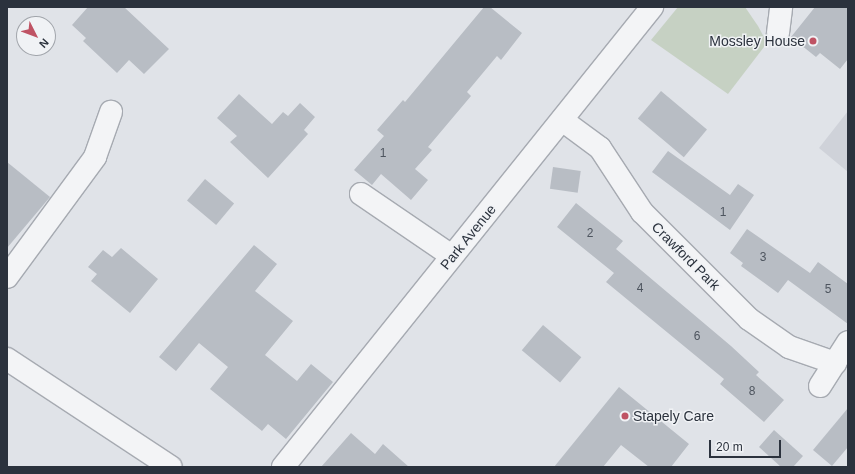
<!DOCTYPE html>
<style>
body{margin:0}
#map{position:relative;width:855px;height:474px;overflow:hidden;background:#e0e3e8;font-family:Arial,sans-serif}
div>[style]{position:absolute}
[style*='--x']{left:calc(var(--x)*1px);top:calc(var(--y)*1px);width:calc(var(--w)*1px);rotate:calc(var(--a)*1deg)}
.built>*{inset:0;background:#cfd2d9}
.green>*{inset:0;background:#c6d1c3}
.building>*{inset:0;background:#b8bdc4;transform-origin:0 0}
.roads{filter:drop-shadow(1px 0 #a6aab1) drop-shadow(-1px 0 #a6aab1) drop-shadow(0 1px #a6aab1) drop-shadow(0 -1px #a6aab1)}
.minor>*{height:22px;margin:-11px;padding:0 11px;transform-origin:11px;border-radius:11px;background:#f3f4f6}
.dots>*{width:11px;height:11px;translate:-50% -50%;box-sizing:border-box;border:2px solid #f0f2f5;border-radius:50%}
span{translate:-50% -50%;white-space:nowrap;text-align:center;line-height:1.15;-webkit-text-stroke:3px #f0f2f5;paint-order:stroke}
.number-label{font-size:12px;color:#4e555f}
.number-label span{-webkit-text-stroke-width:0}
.poi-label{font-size:14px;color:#2b323d}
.right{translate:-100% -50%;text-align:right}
.left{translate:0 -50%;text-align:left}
.street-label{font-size:14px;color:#2b323d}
.frame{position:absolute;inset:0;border:8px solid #2b323d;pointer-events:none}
.north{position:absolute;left:16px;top:16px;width:40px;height:40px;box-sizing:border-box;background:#f0f2f5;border:1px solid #a1a5ab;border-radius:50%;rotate:132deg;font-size:11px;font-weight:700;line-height:16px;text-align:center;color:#2b323d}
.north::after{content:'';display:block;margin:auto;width:14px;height:18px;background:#bf5364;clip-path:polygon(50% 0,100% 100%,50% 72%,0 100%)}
.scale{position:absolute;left:709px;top:440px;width:72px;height:18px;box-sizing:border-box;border:2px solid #2b323d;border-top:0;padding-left:5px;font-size:12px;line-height:14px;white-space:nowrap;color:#2b323d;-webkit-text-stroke:3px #f0f2f5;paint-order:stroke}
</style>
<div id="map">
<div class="built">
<div style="clip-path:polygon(848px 111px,848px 172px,819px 148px)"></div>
</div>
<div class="green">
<div style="clip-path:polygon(678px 7px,745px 7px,758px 26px,767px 43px,728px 94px,651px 40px)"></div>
</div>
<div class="building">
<div style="clip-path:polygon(88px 7px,124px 7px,169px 49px,144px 74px,129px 60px,117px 73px,83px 41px,86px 38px,72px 25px)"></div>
<div style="clip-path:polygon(484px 7px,490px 7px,522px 33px,501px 60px,497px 56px,467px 92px,471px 96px,428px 147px,432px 150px,415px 169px,428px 180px,411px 200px,381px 174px,372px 185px,354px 170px,384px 136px,377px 130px,403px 100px,405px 102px)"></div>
<div style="clip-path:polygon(815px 7px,848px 7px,848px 59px,840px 69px,820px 53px,816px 57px,791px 37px)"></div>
<div style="left:661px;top:91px;width:60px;height:36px;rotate:40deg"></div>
<div style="clip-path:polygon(239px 94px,272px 124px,283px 112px,288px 116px,300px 103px,315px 117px,304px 130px,308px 134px,268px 178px,230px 142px,237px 136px,217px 118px)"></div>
<div style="clip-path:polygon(668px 151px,730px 195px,738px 184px,754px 195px,730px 230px,652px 172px)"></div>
<div style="clip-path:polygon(7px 162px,50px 197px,7px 248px)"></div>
<div style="left:553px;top:167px;width:28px;height:22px;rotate:8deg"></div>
<div style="left:205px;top:179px;width:38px;height:28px;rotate:40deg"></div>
<div style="clip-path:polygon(576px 203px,623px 241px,616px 249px,731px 346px,759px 372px,756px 375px,784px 400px,764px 422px,720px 384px,724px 379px,606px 282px,614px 273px,557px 227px)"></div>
<div style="clip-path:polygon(747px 229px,810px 273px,818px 262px,848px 284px,848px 324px,788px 280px,778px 293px,741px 266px,743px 263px,730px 253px)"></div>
<div style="clip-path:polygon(254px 245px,277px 264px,255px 291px,293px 321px,265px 355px,297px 381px,311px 364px,333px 382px,286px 439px,268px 424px,262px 431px,210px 389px,228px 367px,199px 343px,176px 371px,159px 357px)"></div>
<div style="clip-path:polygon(121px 248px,158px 279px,130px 313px,91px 281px,97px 274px,88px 267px,103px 250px,112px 257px)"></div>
<div style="left:543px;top:325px;width:50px;height:33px;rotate:40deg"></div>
<div style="clip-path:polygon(619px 387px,689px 444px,671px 467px,649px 467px,621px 445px,603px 467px,554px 467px)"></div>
<div style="clip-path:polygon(848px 408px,848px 447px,832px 466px,813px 450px)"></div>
<div style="clip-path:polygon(774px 430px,803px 456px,793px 467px,781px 467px,759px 447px)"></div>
<div style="clip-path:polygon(351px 433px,375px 454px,383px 444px,409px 467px,321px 467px)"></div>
</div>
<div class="roads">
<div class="minor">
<div style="--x:778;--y:33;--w:26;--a:-83"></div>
<div style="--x:562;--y:120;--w:47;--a:36.4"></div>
<div style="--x:600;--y:148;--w:77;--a:56.7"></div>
<div style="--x:642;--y:212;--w:151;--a:45"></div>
<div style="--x:749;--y:319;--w:49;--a:35"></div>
<div style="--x:789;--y:347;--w:49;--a:19.2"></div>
<div style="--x:361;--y:194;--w:110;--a:34.3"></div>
<div style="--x:7;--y:277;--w:149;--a:-53.7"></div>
<div style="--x:95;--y:157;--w:48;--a:-70.4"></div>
<div style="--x:7;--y:359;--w:196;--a:33.4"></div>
<div style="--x:820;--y:386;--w:52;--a:-57.5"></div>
<div style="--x:283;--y:467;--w:590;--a:-51.26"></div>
</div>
</div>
<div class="dots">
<div style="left:813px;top:41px;background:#bf5364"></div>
<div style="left:625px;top:416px;background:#bf5364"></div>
</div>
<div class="number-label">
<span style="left:383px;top:154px">1</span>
<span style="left:723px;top:213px">1</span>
<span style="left:590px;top:234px">2</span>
<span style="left:763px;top:258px">3</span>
<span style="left:640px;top:289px">4</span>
<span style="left:828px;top:290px">5</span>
<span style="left:697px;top:337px">6</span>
<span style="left:752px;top:392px">8</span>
</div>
<div class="poi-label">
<span class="right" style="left:805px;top:41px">Mossley House</span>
<span class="left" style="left:633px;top:416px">Stapely Care</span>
</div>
<div class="street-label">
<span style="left:468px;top:237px;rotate:-51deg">Park Avenue</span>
<span style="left:686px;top:256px;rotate:45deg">Crawford Park</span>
</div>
<div class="frame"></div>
<div class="north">N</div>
<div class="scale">20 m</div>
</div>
